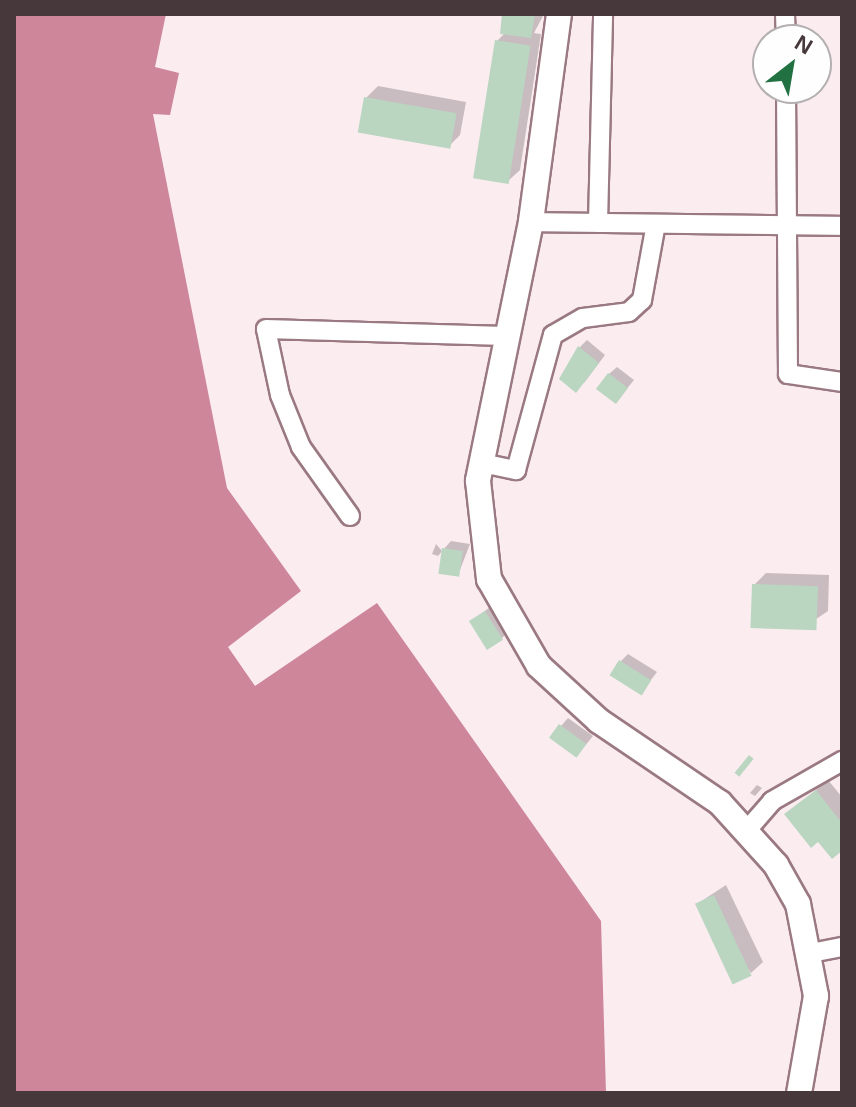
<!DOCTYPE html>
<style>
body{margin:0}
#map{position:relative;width:856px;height:1107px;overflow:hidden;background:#fbecf0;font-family:Helvetica,sans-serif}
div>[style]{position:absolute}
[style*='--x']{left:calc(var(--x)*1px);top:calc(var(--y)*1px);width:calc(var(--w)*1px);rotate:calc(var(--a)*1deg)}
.water>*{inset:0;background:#ce869b}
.shadow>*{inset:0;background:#0003}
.building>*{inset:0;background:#bad6c1;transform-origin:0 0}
.roads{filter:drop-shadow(2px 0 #9a7982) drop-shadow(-2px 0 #9a7982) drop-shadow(0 2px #9a7982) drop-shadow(0 -2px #9a7982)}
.minor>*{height:18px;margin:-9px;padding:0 9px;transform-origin:9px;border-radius:9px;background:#fff}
.tertiary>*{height:24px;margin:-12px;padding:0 12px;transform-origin:12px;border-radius:12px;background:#fff}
span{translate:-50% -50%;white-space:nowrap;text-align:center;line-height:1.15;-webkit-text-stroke:6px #fefefe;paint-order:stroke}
.frame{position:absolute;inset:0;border:16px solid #46383b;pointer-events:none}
.north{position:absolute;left:752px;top:24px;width:80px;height:80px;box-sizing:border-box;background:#fefefe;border:2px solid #b4afb0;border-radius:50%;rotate:31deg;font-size:22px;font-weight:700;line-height:32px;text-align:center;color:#46383b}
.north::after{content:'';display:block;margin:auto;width:28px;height:36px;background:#227142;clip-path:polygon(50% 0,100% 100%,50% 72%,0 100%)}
</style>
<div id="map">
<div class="water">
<div style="clip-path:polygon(14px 14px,166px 14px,155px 67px,179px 73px,170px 115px,153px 114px,227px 488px,301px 591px,228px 647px,255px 686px,377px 603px,601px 921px,606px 1093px,14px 1093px)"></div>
</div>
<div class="shadow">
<div style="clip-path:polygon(504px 14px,544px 14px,534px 33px,541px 34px,520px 170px,508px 181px,497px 41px,505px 33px)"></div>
<div style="clip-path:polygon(378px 86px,466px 102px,460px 135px,448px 147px,366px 98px)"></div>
<div style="clip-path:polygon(587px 340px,605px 355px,584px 383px,579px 348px)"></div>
<div style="clip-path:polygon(617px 367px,634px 380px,616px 402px,609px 374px)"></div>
<div style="clip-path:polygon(451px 541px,470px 544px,458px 575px,443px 550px,438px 556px,432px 554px,436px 544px,442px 551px)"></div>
<div style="clip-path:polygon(766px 573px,829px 575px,828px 611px,803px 628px,753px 626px,754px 585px)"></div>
<div style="clip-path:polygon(493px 605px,509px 631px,502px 638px,471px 621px)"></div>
<div style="clip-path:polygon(628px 654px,657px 672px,641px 693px,621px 661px)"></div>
<div style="clip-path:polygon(568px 718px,593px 736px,584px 747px,561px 726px)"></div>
<div style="clip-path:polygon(828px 780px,842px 797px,842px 849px,787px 814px)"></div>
<div style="clip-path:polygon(757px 785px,762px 788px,755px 796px,750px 793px)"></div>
<div style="clip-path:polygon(726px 885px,763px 962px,751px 973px,697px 904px)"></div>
</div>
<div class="building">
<div style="clip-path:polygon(502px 14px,535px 14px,531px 38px,500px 34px)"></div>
<div style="left:495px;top:40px;width:36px;height:140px;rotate:9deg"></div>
<div style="left:364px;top:97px;width:94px;height:36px;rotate:10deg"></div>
<div style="clip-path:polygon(578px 346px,599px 363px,576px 393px,559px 379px)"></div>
<div style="left:608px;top:373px;width:25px;height:20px;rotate:37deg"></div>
<div style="left:442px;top:548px;width:21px;height:26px;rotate:8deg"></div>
<div style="left:752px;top:584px;width:66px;height:44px;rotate:2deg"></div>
<div style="left:485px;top:611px;width:34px;height:19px;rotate:58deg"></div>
<div style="left:619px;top:660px;width:38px;height:18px;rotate:32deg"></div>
<div style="left:559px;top:724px;width:34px;height:17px;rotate:36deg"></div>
<div style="left:749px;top:755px;width:6px;height:23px;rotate:39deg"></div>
<div style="clip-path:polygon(816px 790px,842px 823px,842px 851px,832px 859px,818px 842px,811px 848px,784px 814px)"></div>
<div style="left:714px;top:895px;width:89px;height:21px;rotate:65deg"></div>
</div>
<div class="roads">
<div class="minor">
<div style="--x:785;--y:14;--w:26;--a:88"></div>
<div style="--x:786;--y:88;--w:286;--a:89.6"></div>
<div style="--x:788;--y:374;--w:55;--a:8.4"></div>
<div style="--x:531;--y:222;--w:311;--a:0.7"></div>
<div style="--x:598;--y:223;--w:209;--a:-88.6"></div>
<div style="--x:482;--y:463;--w:35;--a:12"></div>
<div style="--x:516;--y:470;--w:140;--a:-74.7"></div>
<div style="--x:553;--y:335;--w:34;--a:-30"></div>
<div style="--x:583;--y:318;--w:46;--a:-7.4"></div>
<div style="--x:629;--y:312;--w:18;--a:-43"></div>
<div style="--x:642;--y:300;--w:77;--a:-79.6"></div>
<div style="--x:350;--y:516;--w:85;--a:-125.4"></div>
<div style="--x:301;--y:447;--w:56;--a:-112"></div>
<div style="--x:280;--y:395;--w:67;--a:-102"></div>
<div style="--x:266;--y:329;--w:239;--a:1.7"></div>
<div style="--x:748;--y:829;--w:37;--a:-49"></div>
<div style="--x:772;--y:801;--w:81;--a:-29.7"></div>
<div style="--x:811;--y:953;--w:32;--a:-11"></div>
</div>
<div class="tertiary">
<div style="--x:559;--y:14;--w:210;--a:97.7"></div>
<div style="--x:531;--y:222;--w:264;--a:101.6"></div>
<div style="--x:478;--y:481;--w:99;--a:83.6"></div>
<div style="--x:489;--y:579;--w:100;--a:60.1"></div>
<div style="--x:539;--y:666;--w:81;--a:42.5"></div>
<div style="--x:599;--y:721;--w:146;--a:34.1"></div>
<div style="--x:720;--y:803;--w:84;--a:47.9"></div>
<div style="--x:776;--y:865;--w:45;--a:60.6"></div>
<div style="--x:798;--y:904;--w:94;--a:78.9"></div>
<div style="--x:816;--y:996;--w:98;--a:99.9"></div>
</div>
</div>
<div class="frame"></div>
<div class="north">N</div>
</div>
